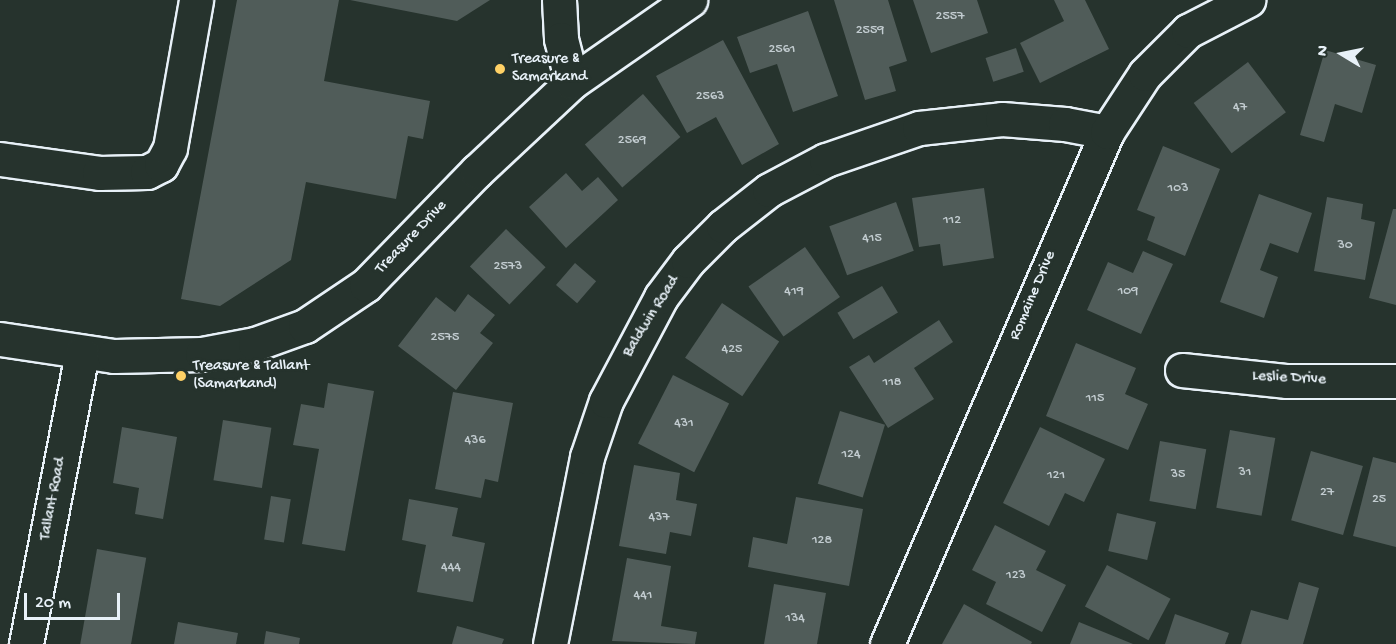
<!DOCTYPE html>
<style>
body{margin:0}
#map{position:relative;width:1396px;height:644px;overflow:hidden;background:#26332d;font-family:"Gochi Hand",sans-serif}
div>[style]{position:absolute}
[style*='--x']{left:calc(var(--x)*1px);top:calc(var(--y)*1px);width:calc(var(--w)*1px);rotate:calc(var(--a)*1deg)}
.building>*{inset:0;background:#505c59;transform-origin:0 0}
.roads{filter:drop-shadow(2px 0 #e8f1f8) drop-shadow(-2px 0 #e8f1f8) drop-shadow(0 2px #e8f1f8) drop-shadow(0 -2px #e8f1f8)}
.minor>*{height:33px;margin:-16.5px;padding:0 16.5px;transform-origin:16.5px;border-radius:16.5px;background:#26332d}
.dots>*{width:16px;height:16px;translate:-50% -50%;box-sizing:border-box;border:3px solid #26332d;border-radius:50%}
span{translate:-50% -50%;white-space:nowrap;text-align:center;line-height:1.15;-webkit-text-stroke:6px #26332d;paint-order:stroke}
.number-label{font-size:14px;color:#c2ccd0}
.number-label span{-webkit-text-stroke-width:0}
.poi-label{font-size:16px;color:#e8f1f8}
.left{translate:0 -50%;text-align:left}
.street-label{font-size:16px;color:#e8f1f8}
.north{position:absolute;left:1312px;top:24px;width:60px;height:60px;-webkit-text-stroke:4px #26332d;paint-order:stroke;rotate:280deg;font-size:16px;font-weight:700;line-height:24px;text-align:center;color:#e8f1f8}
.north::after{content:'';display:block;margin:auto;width:21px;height:27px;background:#e8f1f8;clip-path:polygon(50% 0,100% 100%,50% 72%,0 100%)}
.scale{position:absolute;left:24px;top:593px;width:96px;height:27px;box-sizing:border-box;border:3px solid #e8f1f8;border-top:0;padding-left:8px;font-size:18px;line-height:21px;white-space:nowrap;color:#e8f1f8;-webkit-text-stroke:4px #26332d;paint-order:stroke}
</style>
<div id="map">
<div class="building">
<div style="clip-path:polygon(237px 0,339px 0,324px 81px,430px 101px,423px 139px,408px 136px,396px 199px,306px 182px,291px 260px,220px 306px,181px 299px)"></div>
<div style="clip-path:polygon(350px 0,490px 0,457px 21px)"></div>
<div style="clip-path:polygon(834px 0,888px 0,907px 61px,889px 67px,896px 91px,865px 100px)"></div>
<div style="clip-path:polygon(913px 0,977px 0,988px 33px,931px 53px)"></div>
<div style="clip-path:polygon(1054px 0,1085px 0,1109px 49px,1040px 83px,1020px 43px,1064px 21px)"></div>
<div style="clip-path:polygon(808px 11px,838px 96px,793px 112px,777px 64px,750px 73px,737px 37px)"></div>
<div style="clip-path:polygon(723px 40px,779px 144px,742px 165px,716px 117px,687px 133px,656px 76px)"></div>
<div style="left:1016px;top:48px;width:25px;height:32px;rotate:72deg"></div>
<div style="clip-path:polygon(1325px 50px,1376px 65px,1362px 113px,1335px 104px,1324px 142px,1300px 135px)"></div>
<div style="left:1248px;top:62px;width:63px;height:68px;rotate:53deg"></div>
<div style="left:643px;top:94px;width:57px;height:77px;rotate:49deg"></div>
<div style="clip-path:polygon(1163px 146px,1220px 169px,1185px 256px,1147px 240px,1155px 217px,1137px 210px)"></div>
<div style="clip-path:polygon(566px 173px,582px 191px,598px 177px,618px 200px,566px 248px,529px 207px)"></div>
<div style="clip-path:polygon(984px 188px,994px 258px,943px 266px,940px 244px,919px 247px,912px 198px)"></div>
<div style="clip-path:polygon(1259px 194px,1312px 213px,1298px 253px,1270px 243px,1260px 270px,1278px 277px,1264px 318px,1220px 302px)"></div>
<div style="clip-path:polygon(1327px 197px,1363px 204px,1361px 219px,1375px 222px,1365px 280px,1314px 271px)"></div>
<div style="left:896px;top:202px;width:52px;height:71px;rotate:70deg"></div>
<div style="clip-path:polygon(1393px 209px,1396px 209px,1396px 305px,1369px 298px)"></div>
<div style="left:506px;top:229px;width:55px;height:52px;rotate:44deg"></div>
<div style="left:805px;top:247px;width:61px;height:69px;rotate:55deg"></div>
<div style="clip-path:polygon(1143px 251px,1173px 264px,1141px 334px,1087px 310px,1108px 262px,1133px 273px)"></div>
<div style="left:575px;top:263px;width:28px;height:29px;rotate:41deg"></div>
<div style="left:882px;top:286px;width:31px;height:52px;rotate:59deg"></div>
<div style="clip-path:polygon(468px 294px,495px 315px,480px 333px,493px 343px,456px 390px,398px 346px,436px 297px,455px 312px)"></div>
<div style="left:722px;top:303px;width:69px;height:66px;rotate:34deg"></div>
<div style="clip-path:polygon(939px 320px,953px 342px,914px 368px,934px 399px,888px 428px,849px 367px,869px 355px,874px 363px)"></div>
<div style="clip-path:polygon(1076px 343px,1136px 368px,1125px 394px,1148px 404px,1128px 450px,1046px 416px)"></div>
<div style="left:673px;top:375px;width:63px;height:77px;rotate:27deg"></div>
<div style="clip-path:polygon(328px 383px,374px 391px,345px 551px,302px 544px,319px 449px,293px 445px,301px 404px,324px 408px)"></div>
<div style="clip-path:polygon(453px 392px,513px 403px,498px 482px,485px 479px,481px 498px,435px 489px)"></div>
<div style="left:840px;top:411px;width:47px;height:76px;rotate:17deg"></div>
<div style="left:223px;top:420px;width:49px;height:61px;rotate:9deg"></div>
<div style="clip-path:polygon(122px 427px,177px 437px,163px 519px,135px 514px,139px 488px,113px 483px)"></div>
<div style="clip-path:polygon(1040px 427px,1105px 459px,1084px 502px,1065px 493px,1049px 526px,1003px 503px)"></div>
<div style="left:1230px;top:430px;width:46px;height:79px;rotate:10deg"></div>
<div style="left:1160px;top:441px;width:47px;height:61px;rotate:10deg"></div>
<div style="left:1311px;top:451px;width:54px;height:72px;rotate:16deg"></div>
<div style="clip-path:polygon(1373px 457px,1396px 463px,1396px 547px,1353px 536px)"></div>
<div style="clip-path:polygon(634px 465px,680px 473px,676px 500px,697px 504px,691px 536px,670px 532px,666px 554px,619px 546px)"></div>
<div style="left:271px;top:496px;width:20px;height:44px;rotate:9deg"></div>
<div style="clip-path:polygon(796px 497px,863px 509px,849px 586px,748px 567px,753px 537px,787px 544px)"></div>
<div style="clip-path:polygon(409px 499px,458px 508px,452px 536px,485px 543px,473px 602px,417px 592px,426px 545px,402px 540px)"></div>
<div style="left:1117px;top:513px;width:40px;height:39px;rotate:13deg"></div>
<div style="clip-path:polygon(995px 525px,1046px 551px,1036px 570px,1066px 585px,1042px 632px,986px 604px,996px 582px,972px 570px)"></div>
<div style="left:97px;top:549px;width:50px;height:97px;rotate:10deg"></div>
<div style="clip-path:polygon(627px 558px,671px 566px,661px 626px,697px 632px,695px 644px,612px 641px)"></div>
<div style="left:1107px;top:565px;width:72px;height:47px;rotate:28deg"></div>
<div style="clip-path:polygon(1299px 582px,1319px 588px,1303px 644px,1241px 644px,1251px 610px,1288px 620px)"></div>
<div style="clip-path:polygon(774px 584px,826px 593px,817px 644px,764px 644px)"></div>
<div style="clip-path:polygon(964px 604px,1032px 642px,1031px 644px,942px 644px)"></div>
<div style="clip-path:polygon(1175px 614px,1229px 633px,1225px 644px,1165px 644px)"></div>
<div style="clip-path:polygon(178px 622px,238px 633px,236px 644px,174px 644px)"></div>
<div style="clip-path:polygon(1079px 622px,1133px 644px,1070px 644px)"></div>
<div style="clip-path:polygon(457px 626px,504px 639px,502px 644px,452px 644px)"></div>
<div style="clip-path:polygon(266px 631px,300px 638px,299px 644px,264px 644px)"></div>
</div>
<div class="roads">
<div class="minor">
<div style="--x:559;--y:0;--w:39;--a:87"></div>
<div style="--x:561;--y:39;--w:44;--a:75.7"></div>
<div style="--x:0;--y:159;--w:100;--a:8"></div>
<div style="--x:99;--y:173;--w:48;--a:-1.2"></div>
<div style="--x:147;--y:172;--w:16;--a:-27"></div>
<div style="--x:161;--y:165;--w:19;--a:-62"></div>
<div style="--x:170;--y:148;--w:150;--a:-80"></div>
<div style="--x:0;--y:339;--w:115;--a:8.5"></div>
<div style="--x:114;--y:356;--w:88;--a:-1.3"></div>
<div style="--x:202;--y:354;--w:54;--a:-10.7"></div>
<div style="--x:255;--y:344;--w:53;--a:-19.8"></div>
<div style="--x:305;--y:326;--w:73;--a:-33.9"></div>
<div style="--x:366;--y:285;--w:159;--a:-45.8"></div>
<div style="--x:477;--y:171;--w:130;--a:-43.1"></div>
<div style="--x:572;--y:82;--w:144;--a:-34.8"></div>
<div style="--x:1182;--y:370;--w:106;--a:6"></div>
<div style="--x:1287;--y:381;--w:109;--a:0"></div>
<div style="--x:26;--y:644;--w:296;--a:-79.1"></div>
<div style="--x:550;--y:644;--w:191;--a:-78.8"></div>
<div style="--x:587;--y:457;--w:59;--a:-71.3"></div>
<div style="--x:606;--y:401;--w:118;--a:-62.1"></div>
<div style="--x:661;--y:297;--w:45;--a:-53.1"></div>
<div style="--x:688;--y:261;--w:49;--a:-45"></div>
<div style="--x:723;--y:226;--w:58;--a:-38"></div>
<div style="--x:769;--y:190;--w:64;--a:-27.8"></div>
<div style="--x:826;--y:160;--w:98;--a:-19"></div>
<div style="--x:919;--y:128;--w:83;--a:-6.2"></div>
<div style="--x:1002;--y:119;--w:63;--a:4.5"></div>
<div style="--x:1065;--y:124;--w:43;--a:10.8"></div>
<div style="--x:887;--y:644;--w:557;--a:-66.75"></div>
<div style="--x:1107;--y:132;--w:69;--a:-56.8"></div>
<div style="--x:1145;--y:74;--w:61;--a:-45"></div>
<div style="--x:1188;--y:31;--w:68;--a:-27.3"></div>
</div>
</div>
<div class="dots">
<div style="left:500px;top:69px;background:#ffd166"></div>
<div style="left:181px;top:376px;background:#ffd166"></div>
</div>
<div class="number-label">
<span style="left:950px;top:17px">2557</span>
<span style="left:870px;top:31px">2559</span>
<span style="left:782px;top:50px">2561</span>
<span style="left:710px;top:97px">2563</span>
<span style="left:1240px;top:108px">47</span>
<span style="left:632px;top:141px">2569</span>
<span style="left:1178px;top:189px">103</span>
<span style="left:952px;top:221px">112</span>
<span style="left:872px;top:239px">415</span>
<span style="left:1345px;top:246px">30</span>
<span style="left:508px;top:267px">2573</span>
<span style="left:794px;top:292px">419</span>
<span style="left:1128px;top:292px">109</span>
<span style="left:445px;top:338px">2575</span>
<span style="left:732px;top:350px">425</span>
<span style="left:892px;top:383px">118</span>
<span style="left:1095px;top:399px">115</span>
<span style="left:684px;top:424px">431</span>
<span style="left:475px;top:441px">436</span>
<span style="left:851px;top:455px">124</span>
<span style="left:1245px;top:473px">31</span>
<span style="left:1178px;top:475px">35</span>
<span style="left:1056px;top:476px">121</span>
<span style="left:1327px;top:493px">27</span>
<span style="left:1379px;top:500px">25</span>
<span style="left:659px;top:518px">437</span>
<span style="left:822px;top:541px">128</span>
<span style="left:451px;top:568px">444</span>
<span style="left:1016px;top:576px">123</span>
<span style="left:643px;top:596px">441</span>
<span style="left:795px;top:619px">134</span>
</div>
<div class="poi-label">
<span class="left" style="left:512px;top:69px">Treasure &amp;<br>Samarkand</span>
<span class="left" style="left:193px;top:376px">Treasure &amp; Tallant<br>(Samarkand)</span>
</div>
<div class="street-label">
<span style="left:412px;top:238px;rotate:-46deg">Treasure Drive</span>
<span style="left:1034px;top:296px;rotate:-67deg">Romaine Drive</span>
<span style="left:652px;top:317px;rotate:-58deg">Baldwin Road</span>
<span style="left:1289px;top:379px;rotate:3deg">Leslie Drive</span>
<span style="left:54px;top:499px;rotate:-79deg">Tallant Road</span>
</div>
<div class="north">N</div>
<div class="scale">20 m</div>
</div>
